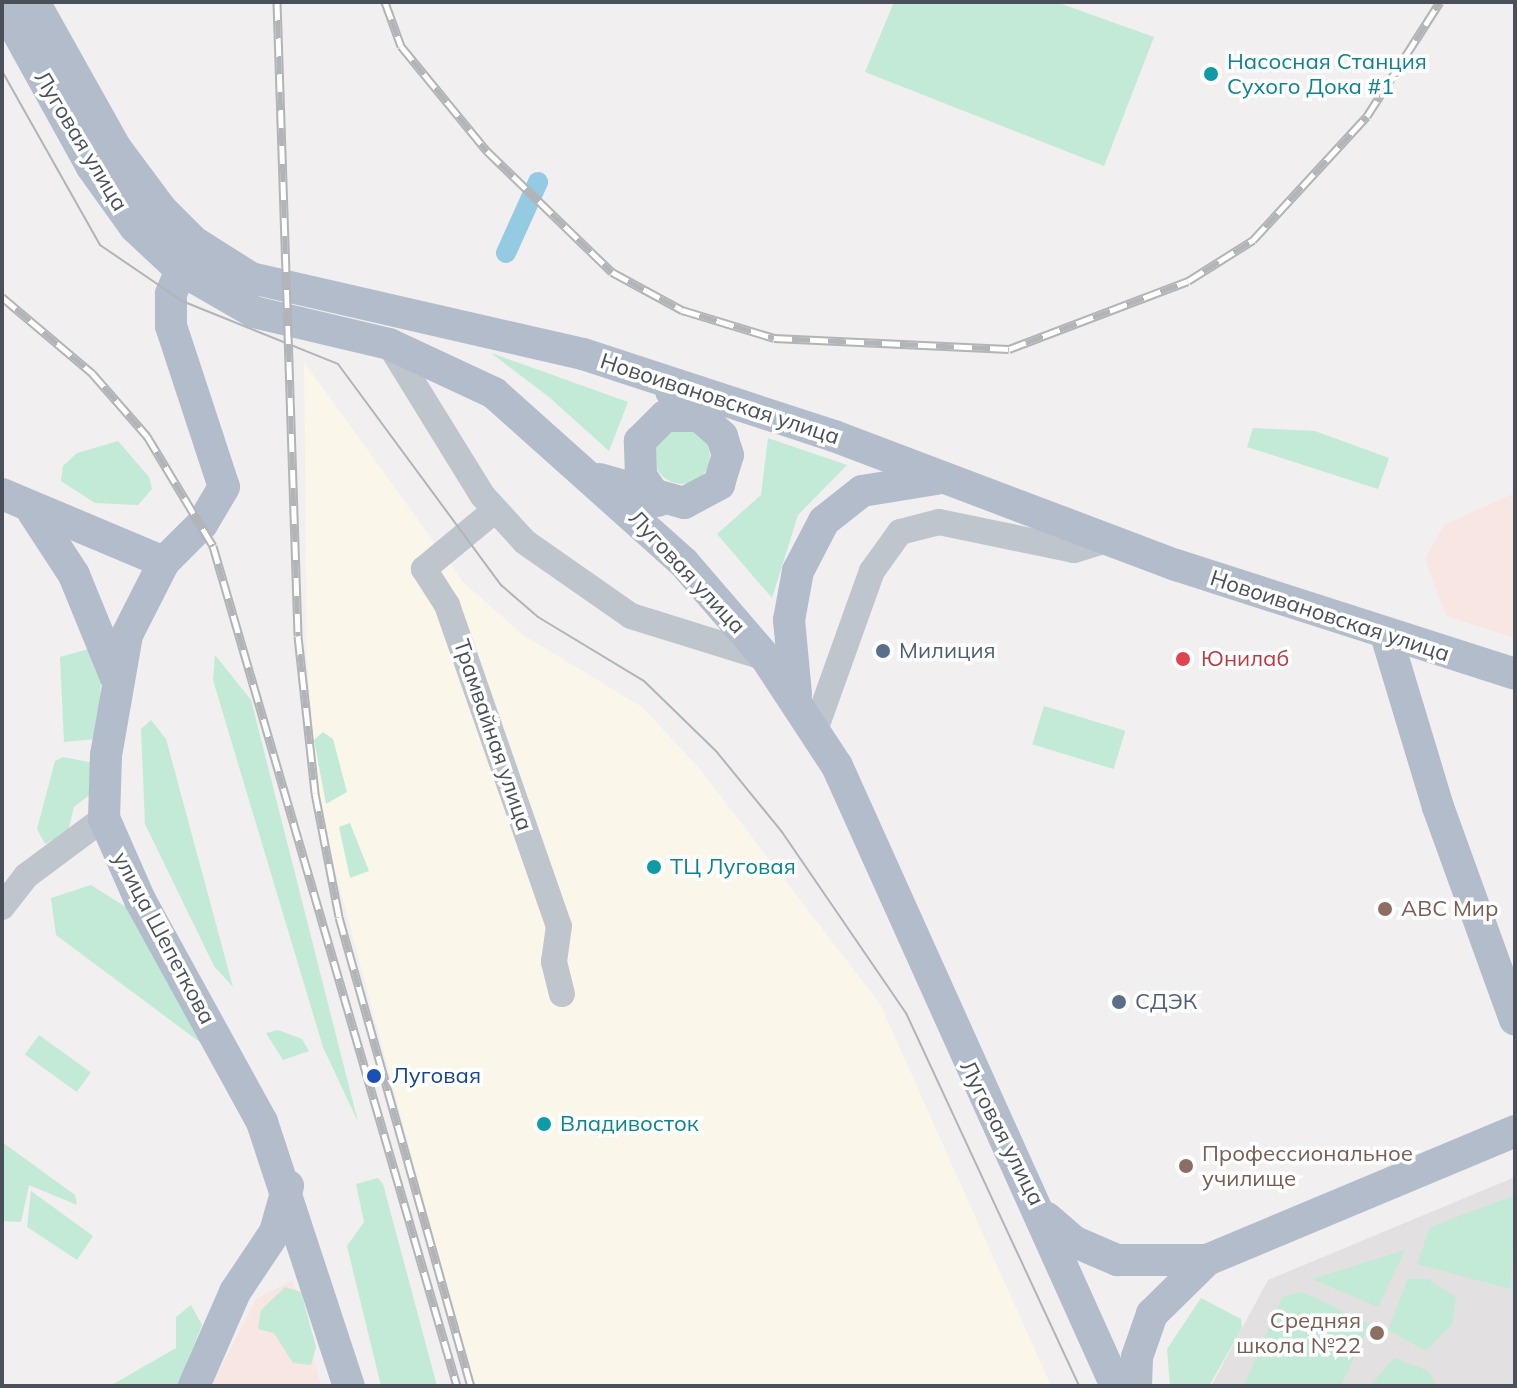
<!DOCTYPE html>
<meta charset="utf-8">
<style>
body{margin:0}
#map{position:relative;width:1517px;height:1388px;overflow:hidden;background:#f1efef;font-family:Mulish,sans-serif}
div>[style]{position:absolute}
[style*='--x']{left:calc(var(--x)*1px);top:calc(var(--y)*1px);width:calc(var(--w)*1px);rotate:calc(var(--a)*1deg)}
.commercial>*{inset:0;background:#faf7ea}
.education>*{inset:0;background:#e2e0e0}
.medical>*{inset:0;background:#f8e6e2}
.green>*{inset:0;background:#c2ead6;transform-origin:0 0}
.round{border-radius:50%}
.canal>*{height:20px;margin:-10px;padding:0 10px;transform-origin:10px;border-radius:10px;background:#94cae2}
.minor>*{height:26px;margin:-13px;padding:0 13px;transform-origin:13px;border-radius:13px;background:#bfc5cc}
.major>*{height:32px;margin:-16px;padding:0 16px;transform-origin:16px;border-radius:16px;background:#b2bccb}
.tram>*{height:2px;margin:-1px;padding:0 1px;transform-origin:1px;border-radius:1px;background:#b2b4b8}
.rail>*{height:9px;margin-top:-4.5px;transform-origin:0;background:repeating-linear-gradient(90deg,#fff 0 18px,#b2b4b8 0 36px);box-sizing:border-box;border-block:2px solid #b2b4b8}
.dots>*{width:22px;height:22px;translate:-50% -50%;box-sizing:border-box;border:4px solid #fff;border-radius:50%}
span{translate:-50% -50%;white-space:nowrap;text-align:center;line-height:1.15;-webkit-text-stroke:7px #fff;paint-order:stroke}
.culture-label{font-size:22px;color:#0d838f}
.left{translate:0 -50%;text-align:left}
.street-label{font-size:22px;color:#49505a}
.service-label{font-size:22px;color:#4e5e75}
.health-label{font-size:22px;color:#be3a42}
.education-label{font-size:22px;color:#785e54}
.right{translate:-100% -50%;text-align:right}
.transit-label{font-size:22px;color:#164399}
.frame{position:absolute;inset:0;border:4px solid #49505a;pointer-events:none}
</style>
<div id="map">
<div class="commercial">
<div style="clip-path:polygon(304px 362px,463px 582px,523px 635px,642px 707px,699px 768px,880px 1004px,1051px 1386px,473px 1386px,319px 810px,307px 658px)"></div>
</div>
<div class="education">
<div style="clip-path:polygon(1515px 1177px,1515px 1386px,1211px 1386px,1268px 1280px)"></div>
</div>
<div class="medical">
<div style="clip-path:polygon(1515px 493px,1515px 638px,1446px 616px,1425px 559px,1444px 525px)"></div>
<div style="clip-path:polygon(293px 1280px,321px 1386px,212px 1386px,256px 1299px)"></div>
</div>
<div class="green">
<div style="clip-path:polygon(894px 2px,1056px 2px,1154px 37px,1104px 166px,865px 72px)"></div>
<div style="clip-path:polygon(491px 353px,628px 402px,609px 451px,549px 397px)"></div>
<div class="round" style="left:654px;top:428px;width:56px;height:56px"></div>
<div style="clip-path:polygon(1253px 428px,1315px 431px,1389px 458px,1378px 489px,1247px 447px)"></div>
<div style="clip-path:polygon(768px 438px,847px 465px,798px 515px,772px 598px,717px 534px,761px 495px)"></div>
<div style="clip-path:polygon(118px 441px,149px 477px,152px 489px,138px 505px,95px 503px,61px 481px,63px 466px,77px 453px)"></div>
<div style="clip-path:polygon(92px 648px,102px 669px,97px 739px,64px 742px,60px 657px)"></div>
<div style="clip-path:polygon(215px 655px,251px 700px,358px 1122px,323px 1047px,213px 680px)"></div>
<div style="left:1044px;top:706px;width:85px;height:40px;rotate:17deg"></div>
<div style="clip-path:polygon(151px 720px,166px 739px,233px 987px,214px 966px,145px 824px,141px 729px)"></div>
<div style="clip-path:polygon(323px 732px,333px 739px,347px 792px,326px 804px,314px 740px)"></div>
<div style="clip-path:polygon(63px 757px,94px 763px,93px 792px,74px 807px,68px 832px,45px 844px,37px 829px,55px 761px)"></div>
<div style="clip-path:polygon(350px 823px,369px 871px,350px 878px,339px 827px)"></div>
<div style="clip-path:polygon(91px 885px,129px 909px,201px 1043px,56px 935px,51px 898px)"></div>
<div style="clip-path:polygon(278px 1030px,302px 1039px,309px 1051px,283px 1060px,266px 1033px)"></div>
<div style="left:39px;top:1035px;width:64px;height:24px;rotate:36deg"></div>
<div style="clip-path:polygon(2px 1142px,75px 1195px,77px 1205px,29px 1185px,21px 1222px,2px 1221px)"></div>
<div style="clip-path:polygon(378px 1178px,383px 1184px,437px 1386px,381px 1386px,347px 1246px,364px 1222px,356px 1184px)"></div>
<div style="clip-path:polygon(31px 1191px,93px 1236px,77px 1260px,27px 1227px)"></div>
<div style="clip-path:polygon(1515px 1195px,1511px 1289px,1417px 1264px,1430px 1227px)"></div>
<div style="clip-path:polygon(1405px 1250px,1378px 1307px,1312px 1279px)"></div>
<div style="clip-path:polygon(1408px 1279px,1428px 1279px,1456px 1297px,1452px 1324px,1426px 1351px,1388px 1330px)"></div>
<div style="clip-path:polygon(285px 1287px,301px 1292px,316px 1347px,311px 1365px,293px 1363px,274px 1333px,258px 1329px,261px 1310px)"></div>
<div style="clip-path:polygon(1302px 1292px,1369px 1324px,1341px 1386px,1244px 1386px,1282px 1297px)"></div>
<div style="clip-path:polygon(1201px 1298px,1241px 1319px,1242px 1328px,1209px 1386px,1170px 1386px,1167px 1349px)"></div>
<div style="clip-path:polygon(191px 1305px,202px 1325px,178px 1386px,110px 1386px,176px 1348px,176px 1317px)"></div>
<div style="clip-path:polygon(1394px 1358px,1428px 1371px,1438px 1386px,1370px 1386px)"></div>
</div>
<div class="canal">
<div style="--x:506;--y:253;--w:78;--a:-65.7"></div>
</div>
<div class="minor">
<div style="--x:389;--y:344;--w:179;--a:58.3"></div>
<div style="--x:483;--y:496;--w:62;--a:47.6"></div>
<div style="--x:525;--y:542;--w:129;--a:34.9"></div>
<div style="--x:631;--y:616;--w:141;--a:17.3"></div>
<div style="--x:494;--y:511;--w:91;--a:140.4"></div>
<div style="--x:424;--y:569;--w:43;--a:57.4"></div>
<div style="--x:447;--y:605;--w:340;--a:70.8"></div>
<div style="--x:559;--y:926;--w:36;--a:98"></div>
<div style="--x:554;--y:962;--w:33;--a:76"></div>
<div style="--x:815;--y:730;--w:169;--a:-70.3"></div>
<div style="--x:872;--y:571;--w:48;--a:-54.3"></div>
<div style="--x:900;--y:532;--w:40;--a:-14.4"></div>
<div style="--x:939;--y:522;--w:138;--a:11.7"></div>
<div style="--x:1074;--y:550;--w:34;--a:-17"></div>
<div style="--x:2;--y:907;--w:39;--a:-52"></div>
<div style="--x:26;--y:876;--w:97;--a:-36.6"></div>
</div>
<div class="major">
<div style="--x:34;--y:2;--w:166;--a:60.8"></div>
<div style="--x:115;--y:147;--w:77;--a:53.4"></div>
<div style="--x:161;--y:209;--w:47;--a:45"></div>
<div style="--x:194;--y:242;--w:67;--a:32.3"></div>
<div style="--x:251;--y:278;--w:341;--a:12.9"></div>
<div style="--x:583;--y:354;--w:264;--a:18.1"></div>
<div style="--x:834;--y:436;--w:366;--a:20.7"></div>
<div style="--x:1176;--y:565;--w:356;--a:17.8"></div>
<div style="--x:2;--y:4;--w:186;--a:61.1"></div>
<div style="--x:92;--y:167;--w:74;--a:54.4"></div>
<div style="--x:135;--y:227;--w:63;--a:43.1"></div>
<div style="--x:181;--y:270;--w:84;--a:29.9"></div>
<div style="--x:254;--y:312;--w:139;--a:13.3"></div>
<div style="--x:389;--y:344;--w:116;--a:25"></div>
<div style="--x:494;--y:393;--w:255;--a:41.8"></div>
<div style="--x:684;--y:563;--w:125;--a:49.2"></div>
<div style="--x:766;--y:658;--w:129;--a:56.7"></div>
<div style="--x:837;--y:766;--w:680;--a:65.77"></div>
<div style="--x:181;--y:270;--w:26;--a:113"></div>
<div style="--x:171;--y:294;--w:32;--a:90"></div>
<div style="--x:171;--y:326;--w:169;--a:71.8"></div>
<div style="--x:224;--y:487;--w:43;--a:120.7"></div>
<div style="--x:202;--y:524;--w:54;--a:135"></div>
<div style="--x:164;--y:562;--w:82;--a:116.9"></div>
<div style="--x:127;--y:635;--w:122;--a:99.9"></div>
<div style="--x:106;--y:755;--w:63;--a:91.8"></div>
<div style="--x:104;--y:818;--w:90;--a:66.3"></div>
<div style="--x:140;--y:900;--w:253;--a:61.2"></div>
<div style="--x:262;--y:1122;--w:278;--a:71.8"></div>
<div style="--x:599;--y:479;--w:88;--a:15.8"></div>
<div style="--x:684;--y:503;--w:40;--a:-28"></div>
<div style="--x:719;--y:484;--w:30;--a:-73"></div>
<div style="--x:728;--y:455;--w:20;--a:-108"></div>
<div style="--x:722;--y:436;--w:68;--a:-138.6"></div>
<div style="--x:2;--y:494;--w:176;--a:22.8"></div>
<div style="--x:658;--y:501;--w:30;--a:-124"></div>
<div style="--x:641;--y:476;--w:35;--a:-92"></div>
<div style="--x:640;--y:441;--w:35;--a:-45"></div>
<div style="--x:665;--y:416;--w:41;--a:0"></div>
<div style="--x:33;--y:512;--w:75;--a:56.9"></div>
<div style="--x:74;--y:575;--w:111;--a:67.8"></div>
<div style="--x:1387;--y:638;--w:177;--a:73.2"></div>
<div style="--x:1438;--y:807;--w:226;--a:70.1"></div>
<div style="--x:796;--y:694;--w:74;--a:-95.4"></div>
<div style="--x:789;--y:620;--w:50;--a:-79.6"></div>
<div style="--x:798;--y:571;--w:56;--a:-62.5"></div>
<div style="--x:824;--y:521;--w:48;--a:-38.3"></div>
<div style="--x:862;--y:491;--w:75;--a:-9.2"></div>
<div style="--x:1047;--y:1218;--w:37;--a:41"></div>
<div style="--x:1075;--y:1242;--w:46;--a:23.2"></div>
<div style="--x:1117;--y:1260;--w:90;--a:0"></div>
<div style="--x:194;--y:1386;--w:103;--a:-66.4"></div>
<div style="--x:235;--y:1292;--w:72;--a:-56.3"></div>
<div style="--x:275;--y:1232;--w:48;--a:-74.2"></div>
<div style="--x:1136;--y:1386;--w:29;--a:-88"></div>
<div style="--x:1137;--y:1357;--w:46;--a:-70.8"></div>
<div style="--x:1152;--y:1314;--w:77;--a:-44.5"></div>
<div style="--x:1207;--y:1260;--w:334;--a:-22.7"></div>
</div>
<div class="tram">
<div style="--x:2;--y:71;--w:200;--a:60.6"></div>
<div style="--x:100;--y:245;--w:99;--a:34.3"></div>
<div style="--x:182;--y:301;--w:168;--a:22"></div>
<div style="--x:338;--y:364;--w:275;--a:53.6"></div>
<div style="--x:501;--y:585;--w:49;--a:40.9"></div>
<div style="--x:538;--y:617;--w:124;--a:31.1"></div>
<div style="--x:644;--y:681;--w:100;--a:44.2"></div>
<div style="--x:716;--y:751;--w:104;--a:50.8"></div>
<div style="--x:782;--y:832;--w:219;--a:55.6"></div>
<div style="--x:906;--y:1013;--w:411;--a:65.1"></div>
</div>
<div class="rail">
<div style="--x:277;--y:2;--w:634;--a:88.1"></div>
<div style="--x:298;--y:636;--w:158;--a:83.8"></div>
<div style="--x:315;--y:793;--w:126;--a:79"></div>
<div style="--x:339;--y:917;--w:487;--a:74.3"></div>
<div style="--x:385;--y:2;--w:47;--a:70"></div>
<div style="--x:401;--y:46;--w:136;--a:50.7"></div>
<div style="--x:487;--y:151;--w:174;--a:44.1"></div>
<div style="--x:612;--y:272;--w:80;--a:28.5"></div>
<div style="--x:682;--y:310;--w:96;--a:16.9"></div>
<div style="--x:774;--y:338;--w:235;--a:2.7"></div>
<div style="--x:1009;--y:349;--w:191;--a:-20.8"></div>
<div style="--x:1188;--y:281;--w:77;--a:-32.2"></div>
<div style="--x:1253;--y:240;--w:168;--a:-47.4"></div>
<div style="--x:1367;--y:116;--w:135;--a:-57.4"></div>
<div style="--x:2;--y:297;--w:118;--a:40.2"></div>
<div style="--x:92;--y:373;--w:84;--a:48.9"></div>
<div style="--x:147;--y:436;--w:128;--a:59"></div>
<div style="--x:213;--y:546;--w:875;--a:73.8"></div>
</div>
<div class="dots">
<div style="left:1211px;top:74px;background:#0f9aa8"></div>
<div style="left:883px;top:651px;background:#5c6f8a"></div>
<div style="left:1183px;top:659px;background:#e0444e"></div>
<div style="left:654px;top:867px;background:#0f9aa8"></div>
<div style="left:1385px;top:909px;background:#8d6e63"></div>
<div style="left:1119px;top:1002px;background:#5c6f8a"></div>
<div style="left:374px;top:1076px;background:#1a4fb4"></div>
<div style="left:544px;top:1124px;background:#0f9aa8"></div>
<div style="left:1186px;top:1166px;background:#8d6e63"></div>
<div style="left:1377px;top:1333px;background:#8d6e63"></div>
</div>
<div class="culture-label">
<span class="left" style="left:1227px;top:74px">Насосная Станция<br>Сухого Дока #1</span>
<span class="left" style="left:670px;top:867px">ТЦ Луговая</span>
<span class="left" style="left:560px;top:1124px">Владивосток</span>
</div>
<div class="street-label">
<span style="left:81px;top:141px;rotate:59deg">Луговая улица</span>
<span style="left:720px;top:399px;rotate:18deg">Новоивановская улица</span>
<span style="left:687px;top:572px;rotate:47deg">Луговая улица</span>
<span style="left:1330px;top:616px;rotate:18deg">Новоивановская улица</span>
<span style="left:493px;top:735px;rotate:71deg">Трамвайная улица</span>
<span style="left:164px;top:938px;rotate:62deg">улица Шепеткова</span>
<span style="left:1002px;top:1133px;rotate:63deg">Луговая улица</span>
</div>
<div class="service-label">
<span class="left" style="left:899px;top:651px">Милиция</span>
<span class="left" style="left:1135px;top:1002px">СДЭК</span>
</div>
<div class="health-label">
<span class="left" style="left:1201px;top:659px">Юнилаб</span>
</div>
<div class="education-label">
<span class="left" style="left:1401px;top:909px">ABC Мир</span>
<span class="left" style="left:1202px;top:1166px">Профессиональное<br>училище</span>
<span class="right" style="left:1361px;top:1333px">Средняя<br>школа №22</span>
</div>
<div class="transit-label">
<span class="left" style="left:392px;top:1076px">Луговая</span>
</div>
<div class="frame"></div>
</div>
